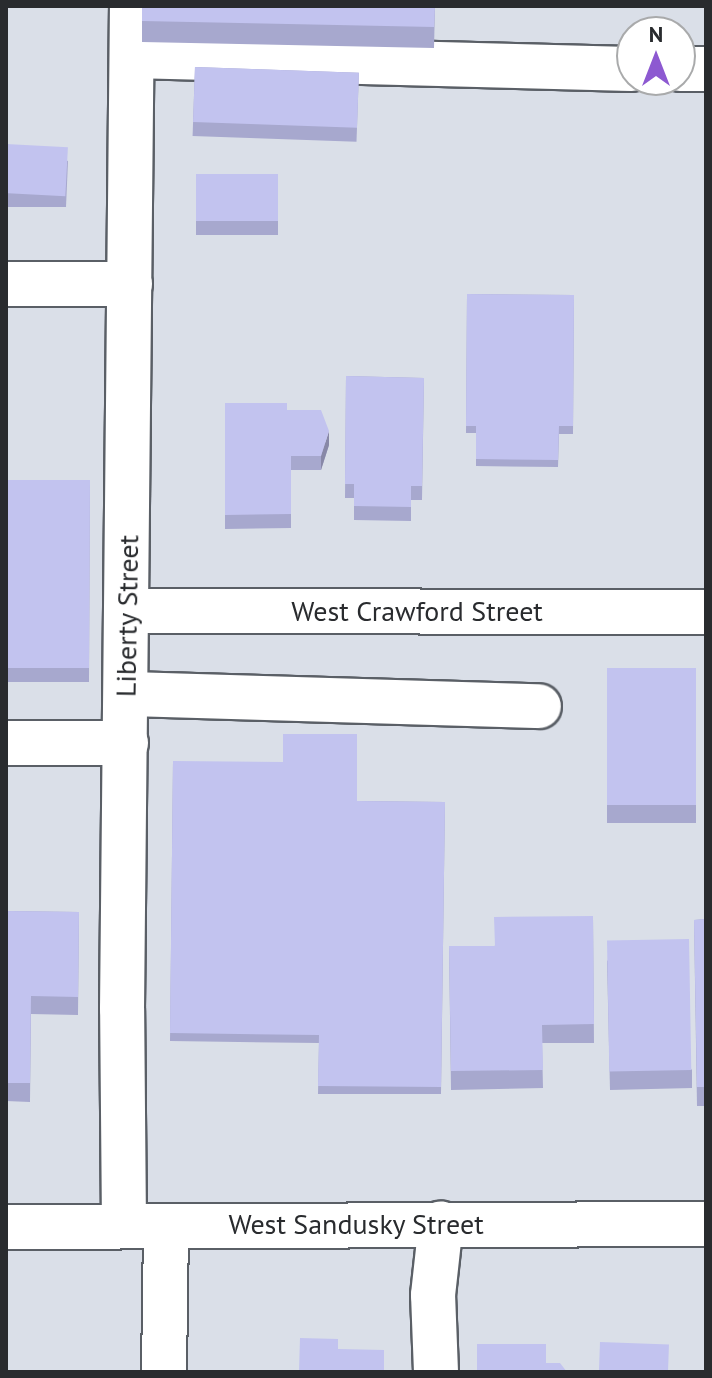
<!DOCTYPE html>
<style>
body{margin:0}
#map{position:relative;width:712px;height:1378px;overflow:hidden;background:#dadfe8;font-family:"PT Sans",sans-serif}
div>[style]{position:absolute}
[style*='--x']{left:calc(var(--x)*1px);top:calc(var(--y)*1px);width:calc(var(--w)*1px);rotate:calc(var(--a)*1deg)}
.roads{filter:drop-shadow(2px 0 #5a5f66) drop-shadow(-2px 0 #5a5f66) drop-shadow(0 2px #5a5f66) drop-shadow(0 -2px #5a5f66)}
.minor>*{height:44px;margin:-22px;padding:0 22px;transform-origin:22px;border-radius:22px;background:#fff}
.wall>*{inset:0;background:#a7a8ce;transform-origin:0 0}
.shaded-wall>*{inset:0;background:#8888a7}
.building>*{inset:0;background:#c2c3ef;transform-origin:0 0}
span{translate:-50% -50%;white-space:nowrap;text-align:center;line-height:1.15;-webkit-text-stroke:8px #fff;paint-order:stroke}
.street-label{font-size:28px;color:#292b2e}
.frame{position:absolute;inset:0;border:8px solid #292b2e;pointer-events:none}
.north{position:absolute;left:616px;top:16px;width:80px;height:80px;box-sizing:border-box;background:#fff;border:2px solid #a9aaab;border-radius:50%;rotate:0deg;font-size:22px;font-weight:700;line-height:32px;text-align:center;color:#292b2e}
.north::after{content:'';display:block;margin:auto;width:28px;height:36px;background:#8d59d1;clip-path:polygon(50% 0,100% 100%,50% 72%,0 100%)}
</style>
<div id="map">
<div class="roads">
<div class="minor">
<div style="--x:132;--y:56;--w:500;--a:1.49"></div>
<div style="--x:680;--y:69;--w:26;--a:0"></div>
<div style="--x:6;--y:284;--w:124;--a:0"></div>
<div style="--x:128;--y:611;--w:578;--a:0.1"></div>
<div style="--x:127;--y:694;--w:412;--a:1.7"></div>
<div style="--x:6;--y:743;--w:120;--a:0"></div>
<div style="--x:124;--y:1226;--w:217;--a:-90.5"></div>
<div style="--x:122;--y:1009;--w:1003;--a:-89.43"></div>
<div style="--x:6;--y:1227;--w:700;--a:-0.25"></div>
<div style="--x:164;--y:1372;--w:146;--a:-89.2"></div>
<div style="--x:436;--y:1372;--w:77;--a:-92.2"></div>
<div style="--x:433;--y:1295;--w:72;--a:-83.7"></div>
</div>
</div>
<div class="wall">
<div style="clip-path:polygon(435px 6px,434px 48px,142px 42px,142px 21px)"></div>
<div style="left:195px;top:67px;width:164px;height:69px;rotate:2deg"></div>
<div style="clip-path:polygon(6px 144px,68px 161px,66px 207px,6px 207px)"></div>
<div style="left:196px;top:174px;width:82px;height:61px"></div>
<div style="clip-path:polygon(467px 294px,574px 295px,573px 434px,559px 434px,558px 467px,476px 466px,476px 433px,466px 433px)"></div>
<div style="clip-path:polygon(346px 376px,424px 378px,422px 500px,411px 500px,411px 521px,354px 520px,354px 498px,345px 498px)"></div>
<div style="clip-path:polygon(6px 385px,7px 480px,90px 480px,89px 682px,6px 682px)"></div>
<div style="clip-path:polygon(225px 403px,287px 410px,329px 445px,321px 470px,291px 470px,291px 528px,225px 529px)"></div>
<div style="left:607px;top:668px;width:89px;height:155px"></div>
<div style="clip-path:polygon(173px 761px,357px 801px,445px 802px,441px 1094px,318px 1094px,319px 1043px,170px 1041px)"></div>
<div style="clip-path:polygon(6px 911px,79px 912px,78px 1015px,31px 1014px,30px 1102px,6px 1101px)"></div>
<div style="clip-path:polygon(593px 916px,594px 1043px,542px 1043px,543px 1088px,451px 1090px,449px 946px,494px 946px)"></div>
<div style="clip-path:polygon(706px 919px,706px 1106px,697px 1106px,694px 920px)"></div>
<div style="clip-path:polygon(607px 960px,692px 1070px,692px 1088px,610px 1090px)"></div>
</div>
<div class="shaded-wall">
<div style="clip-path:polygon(329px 431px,329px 445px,321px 470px,321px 456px)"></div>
</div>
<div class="building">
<div style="clip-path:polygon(142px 6px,435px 6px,434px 27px,142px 21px)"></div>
<div style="left:195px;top:67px;width:164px;height:55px;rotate:2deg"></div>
<div style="left:6px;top:144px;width:62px;height:49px;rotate:3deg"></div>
<div style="left:196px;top:174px;width:82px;height:47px"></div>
<div style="clip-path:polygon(467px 294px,574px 295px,573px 426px,559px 426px,558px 460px,476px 459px,476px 426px,466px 426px)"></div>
<div style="clip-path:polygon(346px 376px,424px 378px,422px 486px,411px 486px,411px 507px,354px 506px,354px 484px,345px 484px)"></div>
<div style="clip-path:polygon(6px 385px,7px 385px,6px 480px,90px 480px,89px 668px,6px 668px)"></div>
<div style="clip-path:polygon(225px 403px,287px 403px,287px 410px,321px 410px,329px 431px,321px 456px,291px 456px,291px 514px,225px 515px)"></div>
<div style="left:607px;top:668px;width:89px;height:137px"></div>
<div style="clip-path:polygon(283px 734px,357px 734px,357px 801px,445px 802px,441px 1087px,318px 1086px,319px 1035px,170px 1033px,173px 761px,283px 762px)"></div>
<div style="clip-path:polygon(6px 911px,79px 912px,78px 997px,31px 996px,30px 1083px,6px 1083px)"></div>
<div style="clip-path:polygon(593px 916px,594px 1024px,542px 1025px,543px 1070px,451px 1071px,449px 946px,495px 946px,494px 917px)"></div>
<div style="clip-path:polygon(706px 919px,706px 1087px,697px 1087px,694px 920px)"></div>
<div style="left:689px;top:939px;width:131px;height:82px;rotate:89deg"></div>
<div style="clip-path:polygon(300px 1338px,338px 1339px,338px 1349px,384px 1350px,384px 1372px,299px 1372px)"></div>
<div style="left:600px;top:1342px;width:69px;height:30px;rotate:2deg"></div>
<div style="clip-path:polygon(477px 1344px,546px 1344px,546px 1363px,560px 1363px,567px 1372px,477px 1372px)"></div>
</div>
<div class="street-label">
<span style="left:417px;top:611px">West Crawford Street</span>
<span style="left:127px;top:616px;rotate:-89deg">Liberty Street</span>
<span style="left:356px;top:1224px">West Sandusky Street</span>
</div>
<div class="frame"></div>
<div class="north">N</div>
</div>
